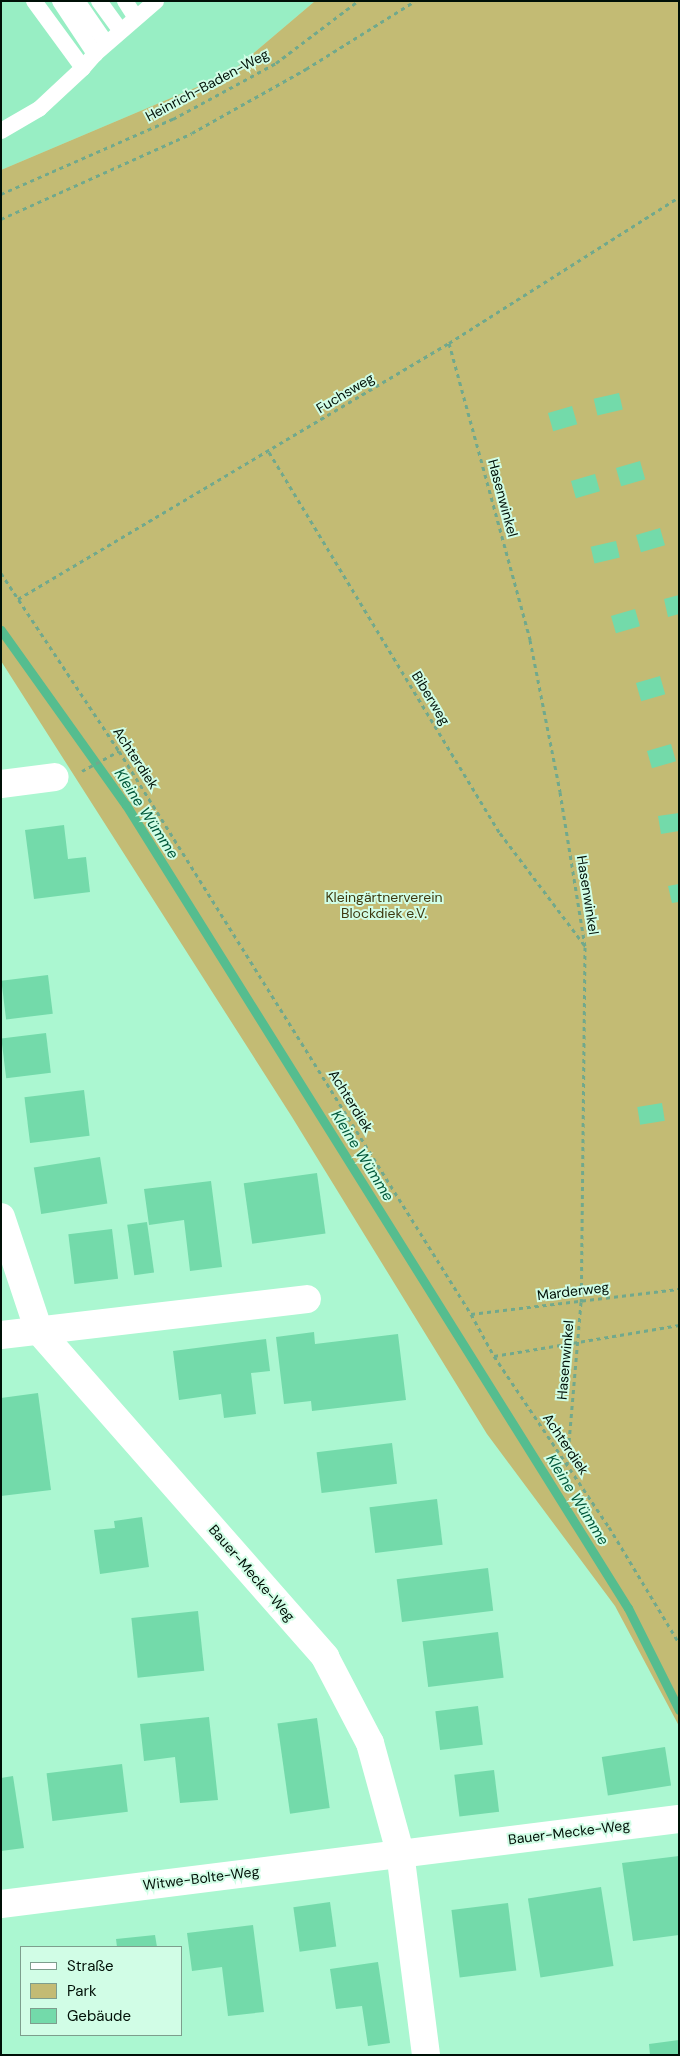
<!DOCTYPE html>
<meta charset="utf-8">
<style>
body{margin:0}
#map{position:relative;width:680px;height:2056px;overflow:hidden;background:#abf7d1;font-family:"DM Sans",sans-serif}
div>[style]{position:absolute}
.built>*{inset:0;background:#98eec4}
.green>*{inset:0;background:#c3bb74}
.stream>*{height:9px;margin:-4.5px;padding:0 4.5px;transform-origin:4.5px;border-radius:4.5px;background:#55bd8f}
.building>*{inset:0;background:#73daaa;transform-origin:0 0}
.path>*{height:3px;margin-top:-1.5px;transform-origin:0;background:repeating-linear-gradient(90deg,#71a98c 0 4px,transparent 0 8px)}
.service>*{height:16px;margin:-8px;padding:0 8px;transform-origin:8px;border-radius:8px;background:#fff}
.minor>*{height:28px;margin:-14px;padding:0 14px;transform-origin:14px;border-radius:14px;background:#fff}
span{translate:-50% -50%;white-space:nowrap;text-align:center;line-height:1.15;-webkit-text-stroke:4px #d1fde6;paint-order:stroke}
.street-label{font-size:14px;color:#001007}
.park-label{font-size:14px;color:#3d380f}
.water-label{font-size:15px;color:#005739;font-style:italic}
.frame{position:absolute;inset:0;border:2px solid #001007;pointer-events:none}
.legend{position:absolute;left:20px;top:1946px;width:162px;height:90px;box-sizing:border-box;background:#d1fde6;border:1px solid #7d9e8d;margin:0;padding:6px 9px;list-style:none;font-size:15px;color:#001007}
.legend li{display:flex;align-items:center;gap:10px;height:25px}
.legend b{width:25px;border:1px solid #7d9e8d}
</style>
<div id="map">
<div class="built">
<i style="clip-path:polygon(1px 1px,315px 1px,230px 73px,1px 170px)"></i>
</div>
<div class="green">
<i style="clip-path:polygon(315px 1px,679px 1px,679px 1726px,615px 1606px,487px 1434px,292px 1117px,1px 661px,1px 170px,230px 73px)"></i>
</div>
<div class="stream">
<i style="left:1px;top:630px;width:215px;rotate:54.5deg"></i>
<i style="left:126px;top:805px;width:947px;rotate:57.99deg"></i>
<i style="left:628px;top:1608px;width:114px;rotate:63.4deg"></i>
</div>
<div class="building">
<i style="left:619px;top:393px;width:17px;height:26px;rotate:77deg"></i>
<i style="left:572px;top:406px;width:19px;height:25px;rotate:74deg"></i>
<i style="left:640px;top:461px;width:19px;height:25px;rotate:74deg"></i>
<i style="left:595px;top:474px;width:18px;height:25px;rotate:74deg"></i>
<i style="left:660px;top:528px;width:18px;height:25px;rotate:74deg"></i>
<i style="left:616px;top:541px;width:17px;height:26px;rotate:77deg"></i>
<i style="clip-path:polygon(679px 595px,679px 614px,668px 617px,664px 599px)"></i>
<i style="left:635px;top:609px;width:18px;height:25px;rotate:74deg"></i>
<i style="left:660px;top:676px;width:19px;height:25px;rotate:74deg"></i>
<i style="left:671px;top:744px;width:18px;height:25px;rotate:74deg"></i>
<i style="clip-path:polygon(679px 813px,679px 831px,661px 834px,658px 816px)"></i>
<i style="clip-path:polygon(64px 825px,68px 859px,86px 857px,90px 892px,34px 899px,25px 830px)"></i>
<i style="clip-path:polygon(679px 884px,679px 902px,672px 903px,668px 886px)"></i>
<i style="left:48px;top:975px;width:39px;height:47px;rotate:83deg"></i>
<i style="left:46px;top:1033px;width:40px;height:45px;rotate:83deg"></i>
<i style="left:84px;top:1090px;width:46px;height:60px;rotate:83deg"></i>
<i style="left:662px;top:1103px;width:18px;height:25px;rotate:81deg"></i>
<i style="left:100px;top:1157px;width:47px;height:67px;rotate:81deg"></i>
<i style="left:317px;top:1173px;width:61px;height:74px;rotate:82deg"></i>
<i style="clip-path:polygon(211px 1181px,222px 1267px,190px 1271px,184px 1220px,149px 1225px,144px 1189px)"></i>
<i style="left:147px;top:1222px;width:51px;height:20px;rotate:82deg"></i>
<i style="left:112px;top:1229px;width:50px;height:44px;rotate:83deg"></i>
<i style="clip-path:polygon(314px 1332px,315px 1344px,398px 1334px,406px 1400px,312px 1411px,311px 1401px,284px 1404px,276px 1337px)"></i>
<i style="clip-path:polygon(266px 1339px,270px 1371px,251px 1373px,256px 1414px,224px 1418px,221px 1394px,179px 1400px,173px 1351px)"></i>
<i style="clip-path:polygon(38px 1393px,51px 1490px,1px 1496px,1px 1398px)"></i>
<i style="left:392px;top:1443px;width:41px;height:76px;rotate:83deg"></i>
<i style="left:437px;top:1499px;width:46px;height:68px;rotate:83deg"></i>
<i style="clip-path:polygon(142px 1517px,149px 1567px,100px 1574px,94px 1530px,115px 1528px,114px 1521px)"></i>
<i style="left:488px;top:1568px;width:43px;height:92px;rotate:83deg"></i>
<i style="left:198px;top:1611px;width:60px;height:67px;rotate:84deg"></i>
<i style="left:498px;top:1632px;width:46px;height:76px;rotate:83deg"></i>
<i style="left:478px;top:1706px;width:39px;height:43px;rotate:83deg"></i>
<i style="clip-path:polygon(209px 1717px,218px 1800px,180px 1803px,175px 1757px,144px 1761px,140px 1724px)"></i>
<i style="left:317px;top:1718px;width:91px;height:40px;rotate:82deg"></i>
<i style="left:665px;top:1747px;width:39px;height:64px;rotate:81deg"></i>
<i style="left:122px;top:1764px;width:48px;height:76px;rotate:83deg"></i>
<i style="left:494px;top:1770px;width:42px;height:40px;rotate:83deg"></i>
<i style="clip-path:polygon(13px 1776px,24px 1848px,1px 1851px,1px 1778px)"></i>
<i style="clip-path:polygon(679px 1856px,679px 1935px,633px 1941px,622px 1863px)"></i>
<i style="left:601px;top:1887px;width:80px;height:74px;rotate:81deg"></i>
<i style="left:330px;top:1902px;width:45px;height:37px;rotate:82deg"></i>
<i style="left:508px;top:1903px;width:68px;height:57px;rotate:83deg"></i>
<i style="clip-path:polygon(253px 1925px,264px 2012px,228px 2016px,222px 1967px,192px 1971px,187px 1933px)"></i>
<i style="clip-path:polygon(155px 1935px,157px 1947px,117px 1947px,116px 1939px)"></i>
<i style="clip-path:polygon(378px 1962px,390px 2043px,368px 2046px,362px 2006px,336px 2009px,330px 1969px)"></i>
<i style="clip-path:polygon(679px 2040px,679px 2055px,650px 2055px,649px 2044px)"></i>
</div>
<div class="path">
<i style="left:1px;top:194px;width:188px;rotate:-23.6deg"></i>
<i style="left:173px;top:119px;width:117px;rotate:-28.5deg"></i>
<i style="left:276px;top:63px;width:103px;rotate:-37.1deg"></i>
<i style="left:1px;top:219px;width:209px;rotate:-24.2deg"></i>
<i style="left:192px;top:133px;width:131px;rotate:-29.3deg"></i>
<i style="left:306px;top:69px;width:128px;rotate:-32deg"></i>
<i style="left:449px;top:343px;width:308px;rotate:74.7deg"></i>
<i style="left:530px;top:640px;width:155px;rotate:78.8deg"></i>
<i style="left:560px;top:792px;width:157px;rotate:80.8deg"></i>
<i style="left:585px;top:947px;width:355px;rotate:90.6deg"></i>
<i style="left:581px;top:1302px;width:163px;rotate:94.9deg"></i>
<i style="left:269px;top:452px;width:446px;rotate:58.8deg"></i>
<i style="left:500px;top:833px;width:141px;rotate:53deg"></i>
<i style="left:1px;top:573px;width:214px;rotate:56.5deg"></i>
<i style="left:119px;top:751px;width:664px;rotate:57.99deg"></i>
<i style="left:471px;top:1314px;width:48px;rotate:61.3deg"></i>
<i style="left:494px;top:1356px;width:206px;rotate:56.1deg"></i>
<i style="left:609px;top:1527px;width:135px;rotate:58.9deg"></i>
<i style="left:18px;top:599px;width:501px;rotate:-30.71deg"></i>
<i style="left:449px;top:343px;width:272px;rotate:-32.4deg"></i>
<i style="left:82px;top:771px;width:42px;rotate:-28.4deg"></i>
<i style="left:471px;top:1314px;width:209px;rotate:-6.9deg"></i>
<i style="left:494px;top:1356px;width:188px;rotate:-9.5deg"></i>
</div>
<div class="service">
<i style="left:60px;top:1px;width:64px;rotate:56.6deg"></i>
<i style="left:95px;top:54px;width:18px;rotate:131deg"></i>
<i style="left:77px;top:1px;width:51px;rotate:55.4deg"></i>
<i style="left:99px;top:1px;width:36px;rotate:54deg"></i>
<i style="left:125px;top:1px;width:20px;rotate:57deg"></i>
<i style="left:95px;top:54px;width:81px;rotate:-41deg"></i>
<i style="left:1px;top:131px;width:44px;rotate:-30.1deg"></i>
<i style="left:39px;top:109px;width:60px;rotate:-43deg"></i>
<i style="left:83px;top:68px;width:83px;rotate:-126.2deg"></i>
</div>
<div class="minor">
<i style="left:1px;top:784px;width:54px;rotate:-7.4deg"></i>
<i style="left:1px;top:1217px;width:120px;rotate:71.6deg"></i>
<i style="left:39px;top:1331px;width:434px;rotate:48.7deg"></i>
<i style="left:325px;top:1657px;width:97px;rotate:62.4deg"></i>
<i style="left:370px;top:1743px;width:113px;rotate:74.6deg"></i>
<i style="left:400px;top:1852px;width:205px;rotate:82.7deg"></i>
<i style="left:1px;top:1335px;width:308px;rotate:-6.7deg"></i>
<i style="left:1px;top:1904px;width:683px;rotate:-7.15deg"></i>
</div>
<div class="street-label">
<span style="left:207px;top:85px;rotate:-28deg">Heinrich-Baden-Weg</span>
<span style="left:345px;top:393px;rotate:-31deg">Fuchsweg</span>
<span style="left:503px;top:498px;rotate:75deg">Hasenwinkel</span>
<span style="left:431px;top:698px;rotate:59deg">Biberweg</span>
<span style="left:136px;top:758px;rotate:57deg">Achterdiek</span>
<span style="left:588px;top:895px;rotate:81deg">Hasenwinkel</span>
<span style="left:351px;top:1101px;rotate:58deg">Achterdiek</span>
<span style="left:573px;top:1291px;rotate:-7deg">Marderweg</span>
<span style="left:565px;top:1360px;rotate:-85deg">Hasenwinkel</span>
<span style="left:566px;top:1444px;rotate:56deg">Achterdiek</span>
<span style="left:252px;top:1573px;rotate:49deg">Bauer-Mecke-Weg</span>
<span style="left:569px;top:1832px;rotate:-7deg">Bauer-Mecke-Weg</span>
<span style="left:201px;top:1878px;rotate:-7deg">Witwe-Bolte-Weg</span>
</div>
<div class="park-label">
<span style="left:384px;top:905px">Kleingärtnerverein<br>Blockdiek e.V.</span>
</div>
<div class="water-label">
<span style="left:146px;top:814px;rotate:57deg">Kleine Wümme</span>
<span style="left:362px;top:1156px;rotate:58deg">Kleine Wümme</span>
<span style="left:577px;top:1500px;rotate:58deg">Kleine Wümme</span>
</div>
<div class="frame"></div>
<ul class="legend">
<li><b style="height:6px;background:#fff"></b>Straße</li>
<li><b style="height:14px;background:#c3bb74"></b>Park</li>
<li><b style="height:14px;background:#73daaa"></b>Gebäude</li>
</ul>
</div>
